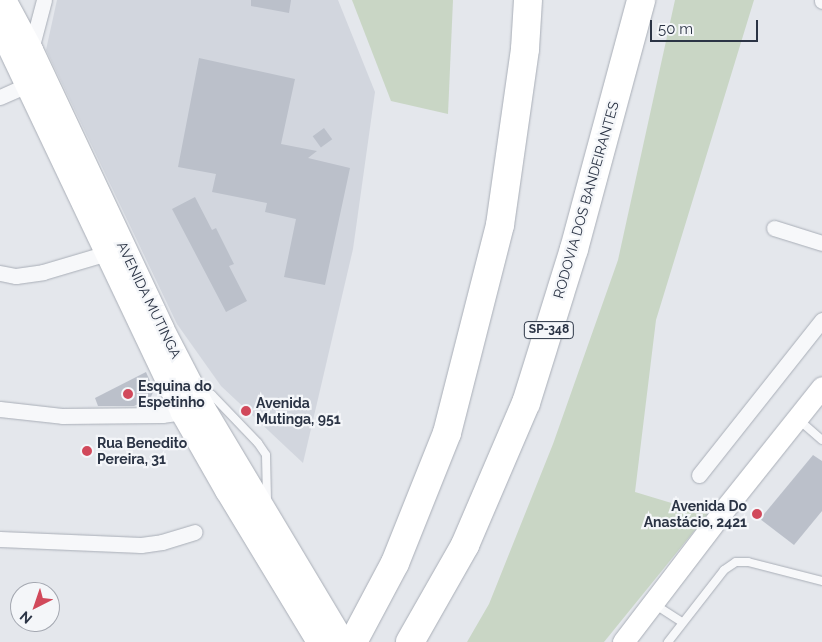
<!DOCTYPE html>
<meta charset="utf-8">
<style>
body{margin:0}
#map{position:relative;width:822px;height:642px;overflow:hidden;background:#e4e7ec;font-family:Raleway,sans-serif}
div>[style]{position:absolute}
.built>*{inset:0;background:#d2d6de}
.green>*{inset:0;background:#c9d6c5}
.building>*{inset:0;background:#bbc0ca;transform-origin:0 0}
.roads{filter:drop-shadow(0 0 1px #a9aeb7) drop-shadow(0 0 1px #a9aeb7)}
.lane>*{height:8px;margin:-4px;padding:0 4px;transform-origin:4px;border-radius:4px;background:#f7f8fa}
.street>*{height:15px;margin:-7.5px;padding:0 7.5px;transform-origin:7.5px;border-radius:7.5px;background:#f7f8fa}
.secondary>*{height:21px;margin:-10.5px;padding:0 10.5px;transform-origin:10.5px;border-radius:10.5px;background:#fff}
.primary>*{height:24px;margin:-12px;padding:0 12px;transform-origin:12px;border-radius:12px;background:#fff}
.highway>*{height:28px;margin:-14px;padding:0 14px;transform-origin:14px;border-radius:14px;background:#fff}
.dots>*{width:14px;height:14px;translate:-50% -50%;box-sizing:border-box;border:2px solid #f4f6f9;border-radius:50%}
span{translate:-50% -50%;white-space:nowrap;text-align:center;line-height:1.15;-webkit-text-stroke:4.5px #f4f6f9;paint-order:stroke}
.shield-label span{padding:1px 4px;background:#f4f6f9;border:1px solid;border-radius:4px;-webkit-text-stroke-width:0}
.shield-label{font-size:12px;color:#2b3445;font-weight:700}
.street-label{font-size:14px;color:#2b3445}
.poi-label{font-size:14px;color:#2b3445;font-weight:700}
.left{translate:0 -50%;text-align:left}
.right{translate:-100% -50%;text-align:right}
.north{position:absolute;left:10px;top:582px;width:50px;height:50px;box-sizing:border-box;background:#f4f6f9;border:1px solid #a4a8b1;border-radius:50%;rotate:221deg;font-size:14px;font-weight:700;line-height:20px;text-align:center;color:#2b3445}
.north::after{content:'';display:block;margin:auto;width:18px;height:22px;background:#d1495b;clip-path:polygon(50% 0,100% 100%,50% 72%,0 100%)}
.scale{position:absolute;left:650px;top:20px;width:108px;height:22px;box-sizing:border-box;border:2px solid #2b3445;border-top:0;padding-left:6px;font-size:15px;line-height:18px;white-space:nowrap;color:#2b3445;-webkit-text-stroke:4px #f4f6f9;paint-order:stroke}
</style>
<div id="map">
<div class="built">
<i style="clip-path:polygon(57px 0,338px 0,375px 92px,353px 249px,303px 463px,221px 386px,177px 324px,46px 50px)"></i>
</div>
<div class="green">
<i style="clip-path:polygon(352px 0,453px 0,448px 114px,391px 101px)"></i>
<i style="clip-path:polygon(675px 0,754px 0,656px 320px,635px 492px,708px 514px,604px 642px,467px 642px,489px 604px,553px 444px,618px 260px)"></i>
</div>
<div class="building">
<i style="clip-path:polygon(251px 0,291px 0,289px 13px,251px 6px)"></i>
<i style="clip-path:polygon(199px 58px,295px 79px,281px 144px,317px 151px,308px 158px,350px 168px,325px 285px,284px 277px,296px 219px,265px 212px,267px 203px,212px 192px,216px 174px,178px 167px)"></i>
<i style="left:324px;top:128px;width:14px;height:14px;rotate:54deg"></i>
<i style="clip-path:polygon(195px 197px,212px 230px,216px 228px,234px 264px,229px 266px,247px 301px,226px 312px,172px 209px)"></i>
<i style="clip-path:polygon(146px 372px,154px 390px,150px 399px,134px 406px,98px 406px,95px 398px)"></i>
<i style="clip-path:polygon(813px 455px,822px 461px,822px 511px,794px 545px,760px 519px)"></i>
</div>
<div class="roads">
<div class="lane">
<i style="left:200px;top:389px;width:13px;rotate:27deg"></i>
<i style="left:212px;top:395px;width:66px;rotate:46.2deg"></i>
<i style="left:258px;top:443px;width:14px;rotate:56deg"></i>
<i style="left:266px;top:455px;width:45px;rotate:88.7deg"></i>
<i style="left:799px;top:420px;width:30px;rotate:41deg"></i>
<i style="left:654px;top:604px;width:33px;rotate:33deg"></i>
<i style="left:668px;top:642px;width:91px;rotate:-52.1deg"></i>
<i style="left:724px;top:570px;width:14px;rotate:-34deg"></i>
<i style="left:736px;top:562px;width:12px"></i>
<i style="left:748px;top:562px;width:76px;rotate:14.4deg"></i>
</div>
<div class="street">
<i style="left:822px;top:0;width:1px;rotate:90deg"></i>
<i style="left:30px;top:53px;width:55px;rotate:-75.2deg"></i>
<i style="left:0;top:97px;width:30px;rotate:-24deg"></i>
<i style="left:27px;top:85px;width:9px;rotate:-84deg"></i>
<i style="left:774px;top:228px;width:50px;rotate:17.4deg"></i>
<i style="left:0;top:273px;width:16px;rotate:11deg"></i>
<i style="left:16px;top:276px;width:27px;rotate:-8deg"></i>
<i style="left:43px;top:272px;width:67px;rotate:-16.5deg"></i>
<i style="left:107px;top:253px;width:8px;rotate:30deg"></i>
<i style="left:0;top:409px;width:62px;rotate:6.4deg"></i>
<i style="left:62px;top:416px;width:100px;rotate:-0.6deg"></i>
<i style="left:162px;top:415px;width:28px;rotate:-8deg"></i>
<i style="left:699px;top:475px;width:198px;rotate:-51.6deg"></i>
<i style="left:0;top:539px;width:141px;rotate:2.4deg"></i>
<i style="left:141px;top:545px;width:21px;rotate:-8deg"></i>
<i style="left:162px;top:542px;width:34px;rotate:-17deg"></i>
</div>
<div class="secondary">
<i style="left:623px;top:642px;width:171px;rotate:-52.6deg"></i>
<i style="left:727px;top:506px;width:152px;rotate:-51.4deg"></i>
</div>
<div class="primary">
<i style="left:4px;top:0;width:57px;rotate:61.6deg"></i>
<i style="left:31px;top:50px;width:308px;rotate:64.8deg"></i>
<i style="left:162px;top:329px;width:89px;rotate:62.6deg"></i>
<i style="left:203px;top:408px;width:273px;rotate:59.1deg"></i>
<i style="left:0;top:27px;width:427px;rotate:64.6deg"></i>
<i style="left:183px;top:413px;width:89px;rotate:60.3deg"></i>
<i style="left:227px;top:490px;width:178px;rotate:58.8deg"></i>
</div>
<div class="highway">
<i style="left:353px;top:642px;width:89px;rotate:-62deg"></i>
<i style="left:395px;top:563px;width:140px;rotate:-68.2deg"></i>
<i style="left:447px;top:433px;width:215px;rotate:-75.7deg"></i>
<i style="left:500px;top:225px;width:178px;rotate:-81.9deg"></i>
<i style="left:525px;top:49px;width:49px;rotate:-86.5deg"></i>
<i style="left:410px;top:642px;width:112px;rotate:-60.4deg"></i>
<i style="left:465px;top:545px;width:155px;rotate:-66.8deg"></i>
<i style="left:526px;top:403px;width:161px;rotate:-72.7deg"></i>
<i style="left:574px;top:249px;width:258px;rotate:-74.9deg"></i>
</div>
</div>
<div class="dots">
<i style="left:128px;top:394px;background:#d1495b"></i>
<i style="left:246px;top:411px;background:#d1495b"></i>
<i style="left:87px;top:451px;background:#d1495b"></i>
<i style="left:757px;top:514px;background:#d1495b"></i>
</div>
<div class="shield-label">
<span style="left:549px;top:330px">SP-348</span>
</div>
<div class="street-label">
<span style="left:586px;top:200px;rotate:-74deg">RODOVIA DOS BANDEIRANTES</span>
<span style="left:149px;top:300px;rotate:64deg">AVENIDA MUTINGA</span>
</div>
<div class="poi-label">
<span class="left" style="left:138px;top:394px">Esquina do<br>Espetinho</span>
<span class="left" style="left:256px;top:411px">Avenida<br>Mutinga, 951</span>
<span class="left" style="left:97px;top:451px">Rua Benedito<br>Pereira, 31</span>
<span class="right" style="left:747px;top:514px">Avenida Do<br>Anastácio, 2421</span>
</div>
<div class="north">N</div>
<div class="scale">50 m</div>
</div>
